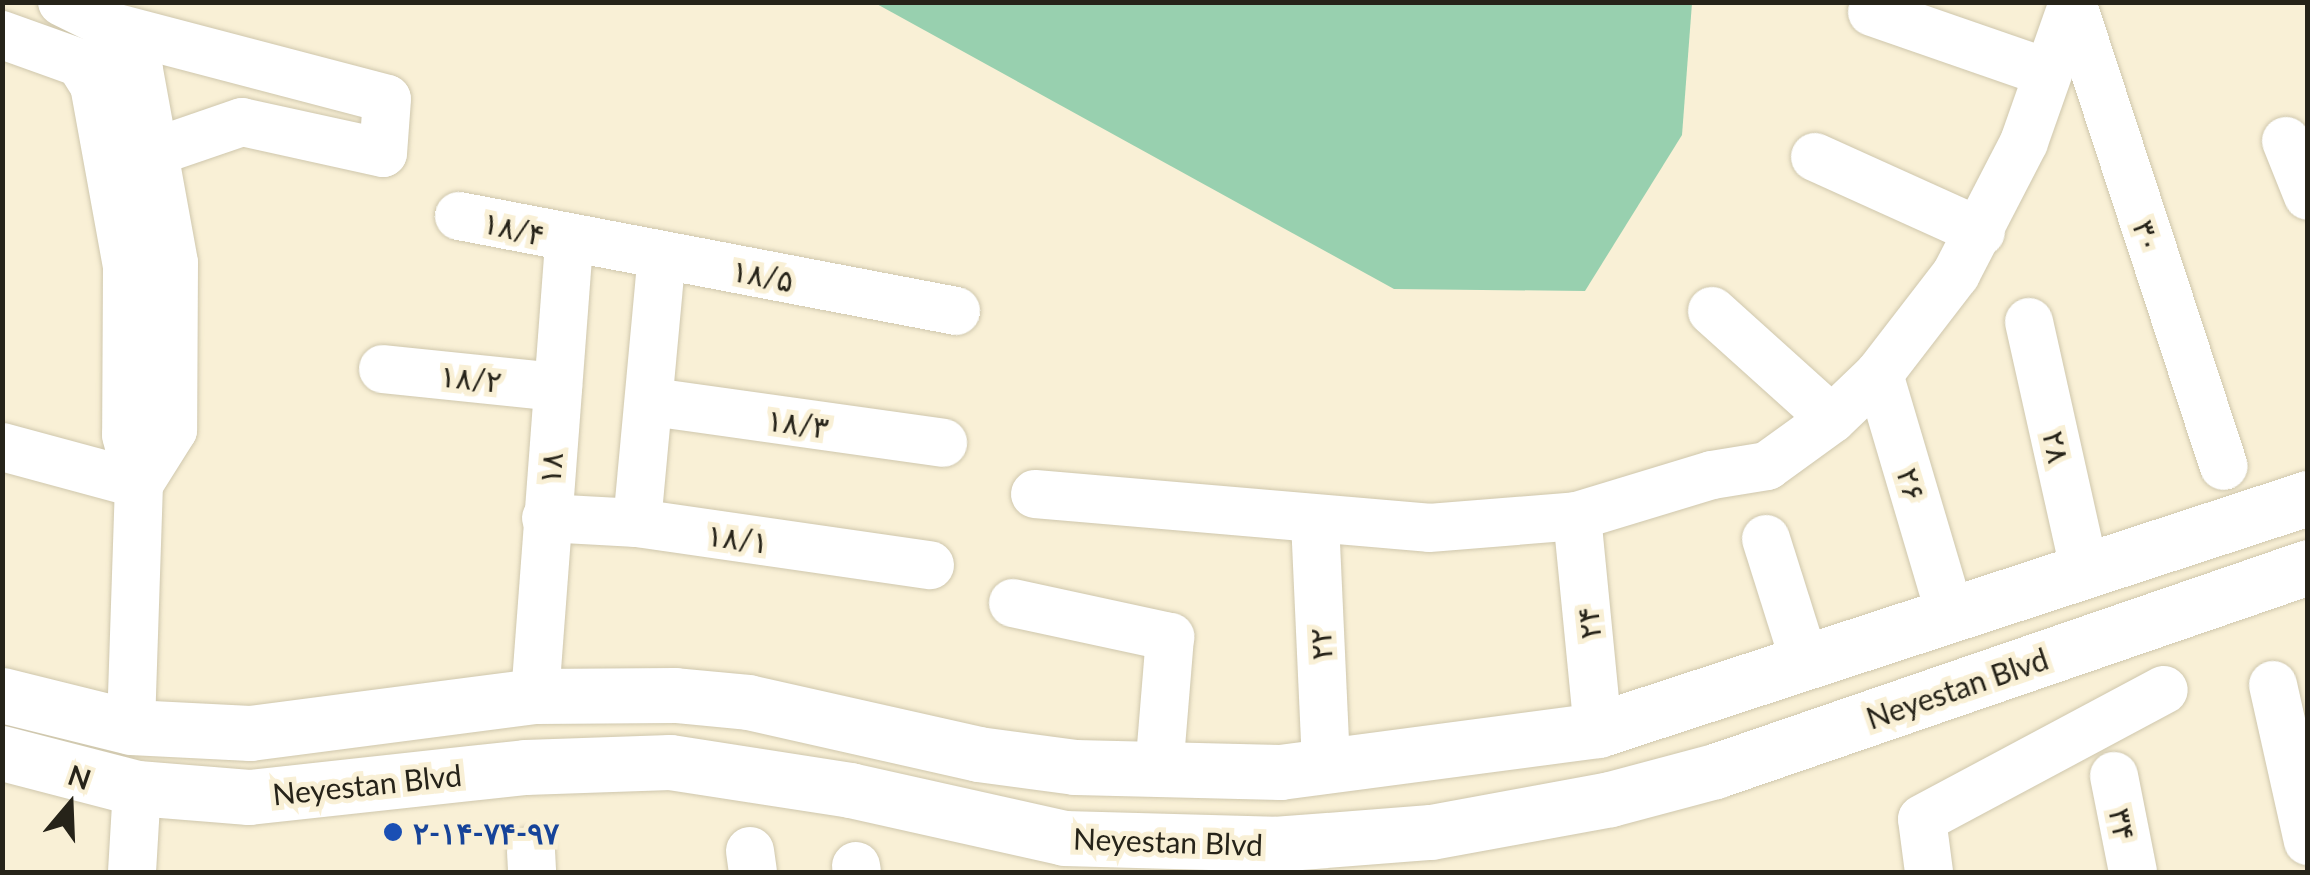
<!DOCTYPE html>
<meta charset="utf-8">
<style>
body{margin:0}
#map{position:relative;width:2310px;height:875px;overflow:hidden;background:#f9f0d6;font-family:Lato,sans-serif}
div>[style]{position:absolute}
.green>*{inset:0;background:#98d0af}
.roads{filter:drop-shadow(0 0 2px #cfc7ad) drop-shadow(0 0 2px #cfc7ad)}
.minor>*{height:48px;margin:-24px;padding:0 24px;transform-origin:24px;border-radius:24px;background:#fff}
.major>*{height:55px;margin:-27.5px;padding:0 27.5px;transform-origin:27.5px;border-radius:27.5px;background:#fff}
.dots>*{width:28px;height:28px;translate:-50% -50%;box-sizing:border-box;border:5px solid #f9f0d6;border-radius:50%}
span{translate:-50% -50%;white-space:nowrap;text-align:center;line-height:1.15;-webkit-text-stroke:10px #f9f0d6;paint-order:stroke}
.street-label{font-size:30px;color:#262319}
.transit-label{font-size:30px;color:#164399;font-weight:700}
.left{translate:0 -50%;text-align:left}
.frame{position:absolute;inset:0;border:5px solid #262319;pointer-events:none}
.north{position:absolute;left:20px;top:755px;width:100px;height:100px;-webkit-text-stroke:8px #f9f0d6;paint-order:stroke;rotate:19deg;font-size:28px;font-weight:700;line-height:40px;text-align:center;color:#262319}
.north::after{content:'';display:block;margin:auto;width:35px;height:45px;background:#262319;clip-path:polygon(50% 0,100% 100%,50% 72%,0 100%)}
</style>
<div id="map">
<div class="green">
<i style="clip-path:polygon(875px 3px,1692px 3px,1682px 135px,1585px 291px,1394px 289px)"></i>
</div>
<div class="roads">
<div class="minor">
<i style="left:62px;top:2px;width:57px;rotate:26.1deg"></i>
<i style="left:113px;top:27px;width:50px;rotate:58.8deg"></i>
<i style="left:139px;top:70px;width:196px;rotate:79.7deg"></i>
<i style="left:174px;top:263px;width:167px;rotate:90.3deg"></i>
<i style="left:173px;top:430px;width:64px;rotate:122.2deg"></i>
<i style="left:2072px;top:2px;width:488px;rotate:71.9deg"></i>
<i style="left:1872px;top:12px;width:186px;rotate:19.1deg"></i>
<i style="left:113px;top:27px;width:283px;rotate:14.7deg"></i>
<i style="left:387px;top:99px;width:54px;rotate:94.2deg"></i>
<i style="left:383px;top:153px;width:144px;rotate:-167.6deg"></i>
<i style="left:242px;top:122px;width:95px;rotate:161deg"></i>
<i style="left:2px;top:35px;width:83px;rotate:19.7deg"></i>
<i style="left:80px;top:63px;width:26px;rotate:58deg"></i>
<i style="left:94px;top:85px;width:185px;rotate:79.7deg"></i>
<i style="left:127px;top:267px;width:168px;rotate:90.3deg"></i>
<i style="left:126px;top:435px;width:51px;rotate:75.1deg"></i>
<i style="left:139px;top:484px;width:243px;rotate:91.9deg"></i>
<i style="left:2286px;top:141px;width:59px;rotate:68.2deg"></i>
<i style="left:1815px;top:157px;width:182px;rotate:24.3deg"></i>
<i style="left:459px;top:216px;width:506px;rotate:10.82deg"></i>
<i style="left:1712px;top:311px;width:161px;rotate:42deg"></i>
<i style="left:2029px;top:322px;width:256px;rotate:77.4deg"></i>
<i style="left:383px;top:369px;width:176px;rotate:5.9deg"></i>
<i style="left:1879px;top:374px;width:229px;rotate:73.5deg"></i>
<i style="left:653px;top:402px;width:293px;rotate:8deg"></i>
<i style="left:2px;top:447px;width:142px;rotate:15.1deg"></i>
<i style="left:1035px;top:494px;width:395px;rotate:4.9deg"></i>
<i style="left:1429px;top:528px;width:148px;rotate:-4.6deg"></i>
<i style="left:1577px;top:516px;width:141px;rotate:-16.9deg"></i>
<i style="left:1712px;top:475px;width:56px;rotate:-9.3deg"></i>
<i style="left:1767px;top:466px;width:80px;rotate:-35.9deg"></i>
<i style="left:1832px;top:419px;width:65px;rotate:-43.8deg"></i>
<i style="left:1879px;top:374px;width:126px;rotate:-52.4deg"></i>
<i style="left:1956px;top:274px;width:148px;rotate:-62.7deg"></i>
<i style="left:2024px;top:142px;width:144px;rotate:-70.6deg"></i>
<i style="left:1577px;top:516px;width:215px;rotate:84.4deg"></i>
<i style="left:546px;top:518px;width:91px;rotate:3.1deg"></i>
<i style="left:637px;top:523px;width:296px;rotate:8.2deg"></i>
<i style="left:1315px;top:521px;width:246px;rotate:87.4deg"></i>
<i style="left:637px;top:523px;width:268px;rotate:-84.7deg"></i>
<i style="left:1766px;top:539px;width:130px;rotate:72.5deg"></i>
<i style="left:1013px;top:603px;width:161px;rotate:12.2deg"></i>
<i style="left:1170px;top:637px;width:135px;rotate:94.7deg"></i>
<i style="left:2273px;top:685px;width:160px;rotate:77.4deg"></i>
<i style="left:535px;top:696px;width:457px;rotate:-85.7deg"></i>
<i style="left:2114px;top:776px;width:98px;rotate:78.8deg"></i>
<i style="left:531px;top:851px;width:21px;rotate:87deg"></i>
<i style="left:750px;top:851px;width:21px;rotate:82deg"></i>
<i style="left:856px;top:866px;width:6px;rotate:81deg"></i>
<i style="left:132px;top:872px;width:84px;rotate:-86.6deg"></i>
<i style="left:1929px;top:872px;width:53px;rotate:-97.5deg"></i>
<i style="left:1922px;top:819px;width:274px;rotate:-28.1deg"></i>
</div>
<div class="major">
<i style="left:2px;top:695px;width:133px;rotate:13.9deg"></i>
<i style="left:131px;top:727px;width:119px;rotate:2.9deg"></i>
<i style="left:250px;top:733px;width:287px;rotate:-7.4deg"></i>
<i style="left:535px;top:696px;width:140px;rotate:-0.4deg"></i>
<i style="left:675px;top:695px;width:73px;rotate:5.5deg"></i>
<i style="left:748px;top:702px;width:236px;rotate:12.7deg"></i>
<i style="left:978px;top:754px;width:98px;rotate:7.6deg"></i>
<i style="left:1075px;top:767px;width:205px;rotate:1.4deg"></i>
<i style="left:1280px;top:772px;width:321px;rotate:-7.5deg"></i>
<i style="left:1598px;top:730px;width:747px;rotate:-18.1deg"></i>
<i style="left:2px;top:753px;width:139px;rotate:14.5deg"></i>
<i style="left:137px;top:788px;width:112px;rotate:4.6deg"></i>
<i style="left:249px;top:797px;width:278px;rotate:-6.2deg"></i>
<i style="left:525px;top:767px;width:145px;rotate:-2deg"></i>
<i style="left:670px;top:762px;width:182px;rotate:8.8deg"></i>
<i style="left:850px;top:790px;width:219px;rotate:12.6deg"></i>
<i style="left:1064px;top:838px;width:210px;rotate:1.6deg"></i>
<i style="left:1274px;top:844px;width:157px;rotate:-4.4deg"></i>
<i style="left:1431px;top:832px;width:182px;rotate:-10.4deg"></i>
<i style="left:1610px;top:799px;width:109px;rotate:-14.9deg"></i>
<i style="left:1715px;top:771px;width:627px;rotate:-18.98deg"></i>
</div>
</div>
<div class="dots">
<i style="left:393px;top:832px;background:#1a4fb4"></i>
</div>
<div class="street-label">
<span style="left:514px;top:228px;rotate:13deg">۱۸/۴</span>
<span style="left:2148px;top:236px;rotate:72deg">۳۰</span>
<span style="left:763px;top:275px;rotate:11deg">۱۸/۵</span>
<span style="left:471px;top:378px;rotate:6deg">۱۸/۲</span>
<span style="left:798px;top:423px;rotate:8deg">۱۸/۳</span>
<span style="left:2057px;top:447px;rotate:78deg">۲۸</span>
<span style="left:550px;top:468px;rotate:-85deg">۱۸</span>
<span style="left:1912px;top:484px;rotate:73deg">۲۶</span>
<span style="left:738px;top:538px;rotate:8deg">۱۸/۱</span>
<span style="left:1588px;top:623px;rotate:-96deg">۲۴</span>
<span style="left:1320px;top:644px;rotate:-93deg">۲۲</span>
<span style="left:1957px;top:688px;rotate:-19deg">Neyestan Blvd</span>
<span style="left:367px;top:784px;rotate:-6deg">Neyestan Blvd</span>
<span style="left:2123px;top:824px;rotate:79deg">۳۴</span>
<span style="left:1168px;top:841px;rotate:2deg">Neyestan Blvd</span>
</div>
<div class="transit-label">
<span class="left" style="left:413px;top:832px">۲-۱۴-۷۴-۹۷</span>
</div>
<div class="frame"></div>
<div class="north">N</div>
</div>
